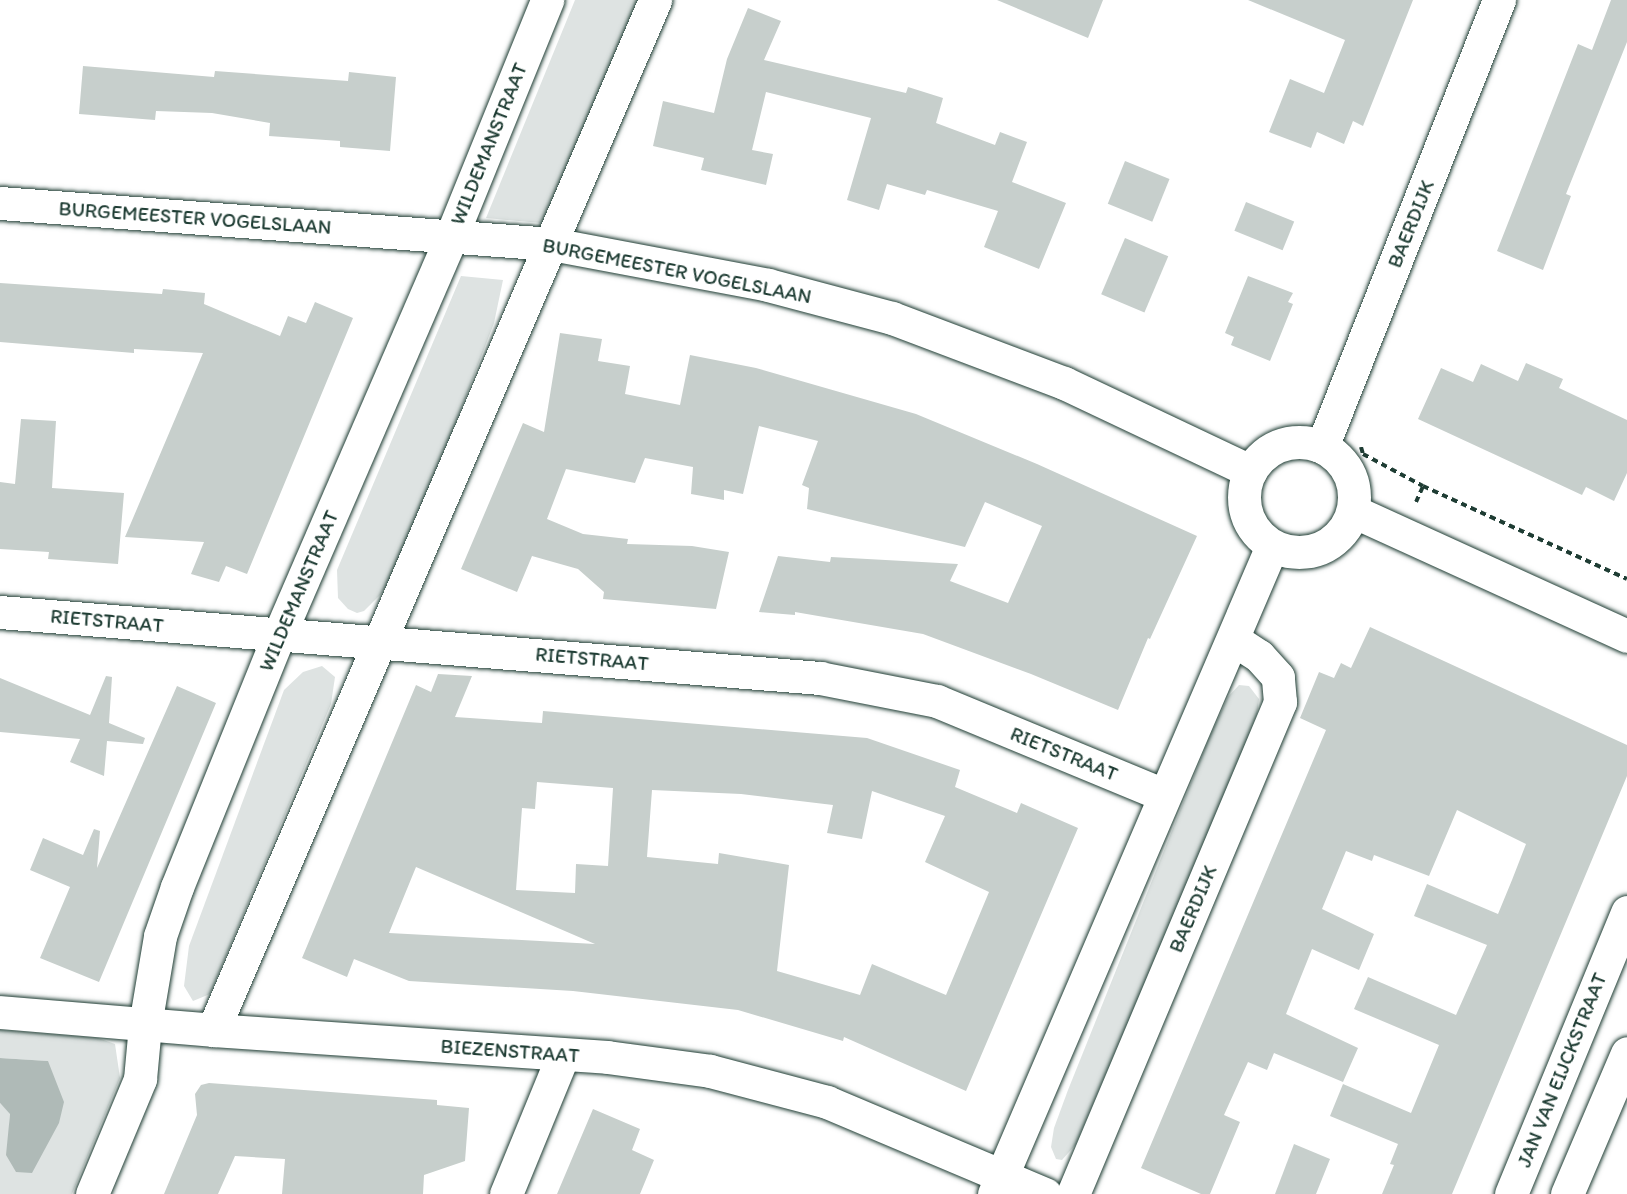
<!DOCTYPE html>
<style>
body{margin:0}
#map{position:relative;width:1627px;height:1194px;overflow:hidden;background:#fff;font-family:Itim,sans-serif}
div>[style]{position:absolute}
.green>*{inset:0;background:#dee3e2}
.water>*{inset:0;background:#afbab7}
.building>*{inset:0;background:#c7cfcc;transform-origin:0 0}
.path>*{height:4px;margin-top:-2px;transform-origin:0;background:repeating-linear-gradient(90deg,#1f3d34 0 6px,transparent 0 10.5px)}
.roads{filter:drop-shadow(0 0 2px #1f3d34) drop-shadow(0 0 2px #1f3d34)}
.minor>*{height:33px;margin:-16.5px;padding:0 16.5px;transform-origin:16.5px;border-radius:16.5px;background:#fff}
.minor>.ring{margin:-16.5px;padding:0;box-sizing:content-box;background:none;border:33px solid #fff;border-radius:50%}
span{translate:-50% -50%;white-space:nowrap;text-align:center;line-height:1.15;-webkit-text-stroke:4.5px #fff;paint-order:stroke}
.street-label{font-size:20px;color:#1f3d34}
</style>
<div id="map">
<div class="green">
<i style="clip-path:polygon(575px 0,645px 0,553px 224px,486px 218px)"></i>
<i style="clip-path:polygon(461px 276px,503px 280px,494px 323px,455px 425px,389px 582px,381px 594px,364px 611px,357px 613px,348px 609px,338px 598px,337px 570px)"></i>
<i style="clip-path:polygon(322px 666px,335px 677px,331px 704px,210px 994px,193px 1001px,184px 986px,189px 946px,284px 690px,303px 672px)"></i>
<i style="clip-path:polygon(1239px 685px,1249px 686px,1259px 699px,1257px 714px,1237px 766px,1076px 1144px,1062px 1160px,1056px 1159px,1051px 1147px,1054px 1128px,1068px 1090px,1210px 736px,1228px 697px)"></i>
<i style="clip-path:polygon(0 1030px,98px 1038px,115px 1044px,120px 1078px,72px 1194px,0 1194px,0 1103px,10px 1113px,9px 1133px,48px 1061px,0 1058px)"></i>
</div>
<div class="water">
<i style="clip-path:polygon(0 1058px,48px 1061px,64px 1102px,59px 1123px,32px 1173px,16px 1172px,6px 1155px,10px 1114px,0 1103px)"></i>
</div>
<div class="building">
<i style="clip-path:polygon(997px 0,1103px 0,1088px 38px)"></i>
<i style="clip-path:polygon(1248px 0,1413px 0,1363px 126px,1353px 121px,1344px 144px,1317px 132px,1311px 148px,1269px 132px,1290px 79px,1324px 93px,1345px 40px)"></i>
<i style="clip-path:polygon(1611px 0,1627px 0,1627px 42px,1566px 194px,1571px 196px,1543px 270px,1497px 251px,1578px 44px,1592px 50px)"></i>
<i style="clip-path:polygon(748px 8px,781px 21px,764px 60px,906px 93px,908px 87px,943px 98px,936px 123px,995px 145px,1000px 132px,1027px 142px,1012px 182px,1066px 203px,1039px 269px,984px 247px,998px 211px,927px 190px,925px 195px,887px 184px,879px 210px,847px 200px,871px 118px,766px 92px,752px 150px,773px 154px,766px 185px,701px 170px,704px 158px,653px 146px,663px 101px,714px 113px,727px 59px)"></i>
<i style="clip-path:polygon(83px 66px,214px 77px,215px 71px,348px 81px,349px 72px,396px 77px,390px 151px,340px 147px,340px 141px,269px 136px,270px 123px,212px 113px,156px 111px,155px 120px,79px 114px)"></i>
<i style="left:1125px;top:161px;width:48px;height:46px;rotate:22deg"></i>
<i style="left:1246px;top:202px;width:52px;height:31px;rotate:22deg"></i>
<i style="left:1125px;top:238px;width:47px;height:61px;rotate:23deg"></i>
<i style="clip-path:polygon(1248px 276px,1293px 293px,1288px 302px,1293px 304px,1270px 361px,1231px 345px,1234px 337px,1225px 333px)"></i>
<i style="clip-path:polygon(0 283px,162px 294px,163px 289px,205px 293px,204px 304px,280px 336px,288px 316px,306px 323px,315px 302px,353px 318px,247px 574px,226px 566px,219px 582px,191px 574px,204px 542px,125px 537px,203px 353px,134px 349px,134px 353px,0 342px)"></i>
<i style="clip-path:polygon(560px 333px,602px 339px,598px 361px,630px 366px,625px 394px,680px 405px,690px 355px,756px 368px,916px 414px,1037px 464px,1197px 536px,1150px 639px,1148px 638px,1118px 710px,1031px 674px,923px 634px,795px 612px,795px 615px,759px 612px,778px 556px,830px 562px,831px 557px,958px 564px,950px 581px,1008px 603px,1042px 526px,985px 502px,965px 547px,807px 509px,809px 488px,802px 485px,818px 441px,759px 426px,743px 494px,724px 490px,724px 500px,691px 494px,693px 467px,645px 458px,635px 483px,566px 469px,547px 519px,583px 534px,628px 539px,627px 544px,692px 546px,729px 552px,716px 609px,603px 599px,604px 592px,578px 569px,532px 556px,517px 592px,461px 569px,523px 423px,544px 432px)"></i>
<i style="clip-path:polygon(1526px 363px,1563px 379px,1559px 388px,1627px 420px,1627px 473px,1614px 501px,1586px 487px,1582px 495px,1418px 419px,1441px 368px,1473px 382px,1481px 364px,1518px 381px)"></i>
<i style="clip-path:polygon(21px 419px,56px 421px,52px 488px,124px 493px,118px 564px,48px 559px,49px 552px,0 549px,0 482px,15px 484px)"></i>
<i style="clip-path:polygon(1370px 627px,1627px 745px,1627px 776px,1452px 1194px,1382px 1194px,1394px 1165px,1390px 1164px,1398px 1144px,1330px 1116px,1343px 1084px,1411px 1113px,1439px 1045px,1354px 1009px,1368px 977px,1456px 1015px,1487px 945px,1414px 916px,1427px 884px,1498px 914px,1512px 880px,1526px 844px,1457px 810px,1429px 876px,1374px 855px,1372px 861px,1346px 851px,1322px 909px,1374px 934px,1359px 970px,1312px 949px,1286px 1014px,1358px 1048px,1343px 1082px,1274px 1053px,1267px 1070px,1248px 1062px,1224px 1115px,1240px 1122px,1210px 1194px,1201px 1194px,1141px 1168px,1326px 730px,1300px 718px,1319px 672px,1334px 678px,1341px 663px,1351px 668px)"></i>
<i style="clip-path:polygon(evenodd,438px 674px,472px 676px,455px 717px,542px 723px,543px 711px,867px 738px,960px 770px,955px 787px,1017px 813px,1021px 803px,1078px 828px,966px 1091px,844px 1037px,843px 1041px,738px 1010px,573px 991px,409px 981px,354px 959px,347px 977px,302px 958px,416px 685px,431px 692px,438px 674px,537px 782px,613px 788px,608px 866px,576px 864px,575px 893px,516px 890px,522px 808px,535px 809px,537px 782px,438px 674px,652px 790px,741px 794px,833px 805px,827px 833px,862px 839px,872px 791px,945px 816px,925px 862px,989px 892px,946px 995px,872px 964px,860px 995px,777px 971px,789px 865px,719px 853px,718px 864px,647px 857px,652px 790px,438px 674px,416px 867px,472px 891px,595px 944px,389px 933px,416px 867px)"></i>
<i style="clip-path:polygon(106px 676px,112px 677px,109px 723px,145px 738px,143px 744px,107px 741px,104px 776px,70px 762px,80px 739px,0 732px,0 678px,90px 715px)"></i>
<i style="clip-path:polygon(177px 686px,216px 703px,99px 982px,40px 958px,70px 887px,30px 870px,43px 838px,83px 855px,94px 829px,100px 831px,97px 868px)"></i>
<i style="clip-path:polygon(209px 1083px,437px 1100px,437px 1105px,469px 1108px,465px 1161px,424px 1175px,423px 1194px,282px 1194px,285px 1159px,235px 1156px,218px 1194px,164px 1194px,197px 1115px,195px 1094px,201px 1085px)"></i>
<i style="clip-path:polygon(593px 1109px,640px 1129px,632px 1150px,654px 1160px,640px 1194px,557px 1194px)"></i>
<i style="clip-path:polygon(1294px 1144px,1330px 1159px,1316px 1194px,1275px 1194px)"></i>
</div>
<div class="path">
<i style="left:1361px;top:447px;width:7px;rotate:74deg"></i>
<i style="left:1363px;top:454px;width:68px;rotate:28.1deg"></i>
<i style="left:1423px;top:486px;width:224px;rotate:24.5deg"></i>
<i style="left:1416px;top:502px;width:17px;rotate:-66deg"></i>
</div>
<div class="roads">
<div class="minor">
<i style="left:0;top:203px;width:554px;rotate:4.25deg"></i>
<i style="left:552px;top:244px;width:220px;rotate:10.7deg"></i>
<i style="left:768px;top:285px;width:128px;rotate:14.9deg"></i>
<i style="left:892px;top:318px;width:184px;rotate:20.7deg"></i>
<i style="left:1064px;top:383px;width:206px;rotate:25.3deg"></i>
<i class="ring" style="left:1244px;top:442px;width:77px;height:77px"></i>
<i style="left:1322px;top:447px;width:481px;rotate:-68.4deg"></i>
<i style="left:1353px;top:511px;width:301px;rotate:24.5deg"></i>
<i style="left:0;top:612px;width:823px;rotate:4.6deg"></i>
<i style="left:820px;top:678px;width:119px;rotate:11.1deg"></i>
<i style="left:937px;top:701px;width:246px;rotate:22.5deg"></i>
<i style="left:0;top:1012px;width:214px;rotate:4.8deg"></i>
<i style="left:213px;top:1030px;width:395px;rotate:3.9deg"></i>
<i style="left:607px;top:1057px;width:104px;rotate:7.7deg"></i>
<i style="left:710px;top:1071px;width:121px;rotate:14.8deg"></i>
<i style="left:827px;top:1102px;width:237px;rotate:22.9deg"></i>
<i style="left:213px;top:1030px;width:1121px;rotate:-66.77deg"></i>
<i style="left:92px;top:1194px;width:125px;rotate:-67.3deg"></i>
<i style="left:140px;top:1079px;width:54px;rotate:-84.7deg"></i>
<i style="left:145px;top:1025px;width:90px;rotate:-80.4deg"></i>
<i style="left:160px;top:936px;width:52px;rotate:-70.9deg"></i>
<i style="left:177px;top:887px;width:272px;rotate:-68deg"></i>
<i style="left:279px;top:635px;width:434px;rotate:-66.6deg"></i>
<i style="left:451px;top:237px;width:256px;rotate:-67.9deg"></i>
<i style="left:506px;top:1194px;width:150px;rotate:-67.7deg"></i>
<i style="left:994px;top:1194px;width:705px;rotate:-66.78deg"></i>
<i style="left:1073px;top:1194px;width:534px;rotate:-67.18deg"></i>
<i style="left:1280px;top:702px;width:25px;rotate:-95deg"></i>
<i style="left:1278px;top:677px;width:28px;rotate:-132deg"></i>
<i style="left:1259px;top:656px;width:31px;rotate:-147deg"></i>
<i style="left:1511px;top:1194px;width:305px;rotate:-67.6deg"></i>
<i style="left:1567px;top:1194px;width:153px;rotate:-66.9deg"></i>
</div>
</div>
<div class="street-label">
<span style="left:489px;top:144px;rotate:-68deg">WILDEMANSTRAAT</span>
<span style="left:195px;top:218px;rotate:4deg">BURGEMEESTER VOGELSLAAN</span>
<span style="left:1411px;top:224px;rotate:-68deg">BAERDIJK</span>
<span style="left:677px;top:271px;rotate:11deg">BURGEMEESTER VOGELSLAAN</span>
<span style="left:299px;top:591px;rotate:-67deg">WILDEMANSTRAAT</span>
<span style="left:107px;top:621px;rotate:5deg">RIETSTRAAT</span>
<span style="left:592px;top:659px;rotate:5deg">RIETSTRAAT</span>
<span style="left:1064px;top:754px;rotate:22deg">RIETSTRAAT</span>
<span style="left:1193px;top:909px;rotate:-67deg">BAERDIJK</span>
<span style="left:510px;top:1051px;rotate:4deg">BIEZENSTRAAT</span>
<span style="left:1562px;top:1070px;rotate:-68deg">JAN VAN EIJCKSTRAAT</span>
</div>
</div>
